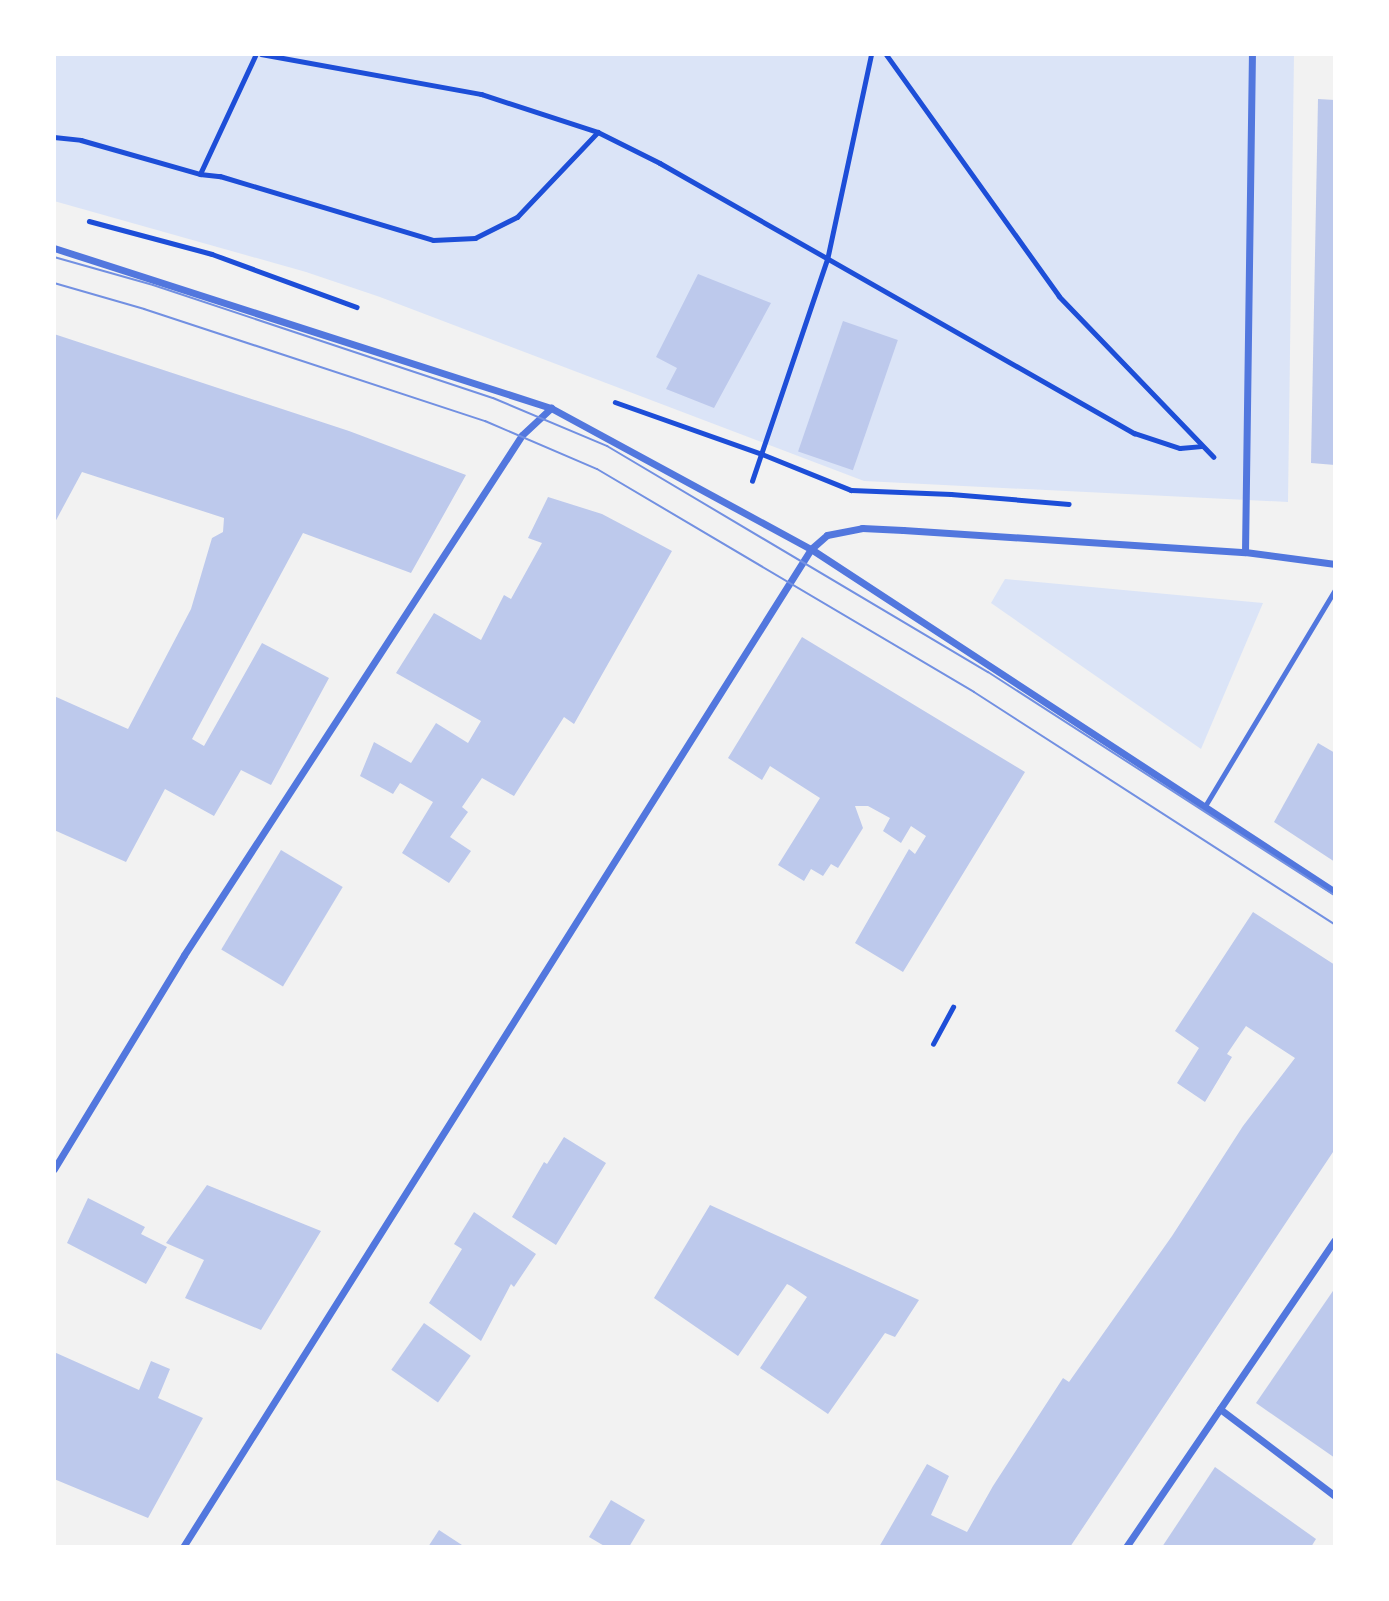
<!DOCTYPE html>
<style>
body{margin:0}
#map{position:relative;width:1389px;height:1601px;overflow:hidden;background:#f2f2f2;font-family:Mulish,sans-serif}
div>[style]{position:absolute}
.green>*{inset:0;background:#dbe4f7}
.building>*{inset:0;background:#bdc9ec;transform-origin:0 0}
.path>*{height:4.5px;margin:-2.25px;padding:0 2.25px;transform-origin:2.25px;border-radius:2.25px;background:#1d4ed8}
.service>*{height:5px;margin:-2.5px;padding:0 2.5px;transform-origin:2.5px;border-radius:2.5px;background:#5277de}
.minor>*{height:7px;margin:-3.5px;padding:0 3.5px;transform-origin:3.5px;border-radius:3.5px;background:#5277de}
.tram>*{height:2px;margin:-1px;padding:0 1px;transform-origin:1px;border-radius:1px;background:#7290e2}
span{translate:-50% -50%;white-space:nowrap;text-align:center;line-height:1.15;-webkit-text-stroke:7px #fff;paint-order:stroke}
.frame{position:absolute;inset:0;border:56px solid #fff;pointer-events:none}
</style>
<div id="map">
<div class="green">
<i style="clip-path:polygon(54px 54px,1294px 54px,1288px 502px,864px 481px,380px 297px,306px 272px,54px 201px)"></i>
<i style="clip-path:polygon(1005px 579px,1263px 603px,1201px 749px,991px 603px)"></i>
</div>
<div class="building">
<i style="clip-path:polygon(1318px 99px,1335px 100px,1335px 465px,1311px 463px)"></i>
<i style="clip-path:polygon(698px 274px,771px 303px,714px 408px,666px 389px,677px 368px,656px 357px)"></i>
<i style="left:843px;top:321px;width:58px;height:138px;rotate:19deg"></i>
<i style="clip-path:polygon(54px 334px,349px 431px,466px 475px,411px 573px,303px 533px,192px 739px,204px 746px,262px 643px,329px 678px,271px 785px,241px 770px,214px 816px,165px 789px,126px 862px,54px 830px,54px 696px,128px 729px,191px 609px,212px 538px,223px 532px,224px 518px,82px 472px,54px 524px)"></i>
<i style="clip-path:polygon(548px 497px,602px 514px,672px 551px,574px 724px,564px 717px,514px 796px,482px 778px,462px 807px,468px 812px,450px 837px,471px 851px,449px 883px,402px 853px,433px 802px,400px 783px,393px 794px,360px 776px,374px 742px,411px 763px,436px 723px,468px 743px,481px 721px,396px 673px,434px 613px,481px 640px,504px 595px,511px 599px,542px 543px,528px 538px)"></i>
<i style="clip-path:polygon(802px 637px,1025px 772px,903px 972px,855px 943px,909px 849px,915px 854px,926px 836px,911px 826px,901px 843px,883px 831px,890px 818px,868px 806px,855px 806px,863px 828px,838px 868px,831px 864px,823px 876px,811px 869px,804px 881px,778px 865px,820px 798px,770px 766px,762px 780px,728px 758px)"></i>
<i style="clip-path:polygon(1318px 743px,1335px 753px,1335px 862px,1274px 822px)"></i>
<i style="left:281px;top:850px;width:72px;height:116px;rotate:31deg"></i>
<i style="clip-path:polygon(1253px 912px,1335px 965px,1335px 1149px,1070px 1547px,879px 1547px,927px 1464px,949px 1476px,931px 1515px,967px 1532px,993px 1486px,1063px 1378px,1069px 1382px,1172px 1236px,1243px 1126px,1295px 1058px,1246px 1026px,1227px 1054px,1232px 1057px,1205px 1102px,1177px 1083px,1199px 1048px,1175px 1031px)"></i>
<i style="clip-path:polygon(564px 1137px,606px 1163px,556px 1245px,512px 1217px,544px 1162px,547px 1164px)"></i>
<i style="clip-path:polygon(207px 1185px,321px 1231px,261px 1330px,185px 1298px,204px 1260px,166px 1243px)"></i>
<i style="clip-path:polygon(88px 1198px,145px 1227px,141px 1234px,167px 1247px,146px 1284px,67px 1243px)"></i>
<i style="clip-path:polygon(710px 1205px,919px 1300px,895px 1337px,885px 1333px,828px 1414px,760px 1368px,807px 1297px,791px 1286px,787px 1284px,738px 1356px,654px 1298px)"></i>
<i style="clip-path:polygon(474px 1212px,536px 1254px,514px 1287px,511px 1284px,481px 1341px,429px 1303px,462px 1249px,454px 1244px)"></i>
<i style="clip-path:polygon(1335px 1288px,1335px 1458px,1256px 1403px)"></i>
<i style="left:424px;top:1323px;width:57px;height:57px;rotate:35deg"></i>
<i style="clip-path:polygon(54px 1352px,139px 1390px,151px 1361px,170px 1369px,158px 1398px,203px 1418px,148px 1518px,54px 1479px)"></i>
<i style="clip-path:polygon(1215px 1467px,1316px 1539px,1311px 1547px,1162px 1547px)"></i>
<i style="clip-path:polygon(611px 1500px,645px 1520px,629px 1547px,606px 1547px,589px 1537px)"></i>
<i style="clip-path:polygon(439px 1530px,465px 1547px,428px 1547px)"></i>
</div>
<div class="path">
<i style="left:261px;top:54px;width:224px;rotate:10.3deg"></i>
<i style="left:481px;top:94px;width:123px;rotate:18deg"></i>
<i style="left:598px;top:132px;width:69px;rotate:26.6deg"></i>
<i style="left:660px;top:163px;width:546px;rotate:29.67deg"></i>
<i style="left:1134px;top:433px;width:48px;rotate:18.1deg"></i>
<i style="left:1180px;top:448px;width:21px;rotate:-5deg"></i>
<i style="left:886px;top:54px;width:297px;rotate:54.4deg"></i>
<i style="left:1059px;top:296px;width:223px;rotate:46.1deg"></i>
<i style="left:54px;top:137px;width:27px;rotate:6deg"></i>
<i style="left:81px;top:140px;width:124px;rotate:15.9deg"></i>
<i style="left:200px;top:174px;width:20px;rotate:6deg"></i>
<i style="left:220px;top:176px;width:222px;rotate:16.7deg"></i>
<i style="left:433px;top:240px;width:42px;rotate:-2.7deg"></i>
<i style="left:475px;top:238px;width:47px;rotate:-26.6deg"></i>
<i style="left:517px;top:217px;width:117px;rotate:-46.4deg"></i>
<i style="left:200px;top:174px;width:132px;rotate:-65deg"></i>
<i style="left:89px;top:221px;width:127px;rotate:15deg"></i>
<i style="left:212px;top:254px;width:154px;rotate:20.1deg"></i>
<i style="left:615px;top:402px;width:156px;rotate:19.5deg"></i>
<i style="left:762px;top:454px;width:96px;rotate:22deg"></i>
<i style="left:851px;top:490px;width:100px;rotate:2.3deg"></i>
<i style="left:951px;top:494px;width:118px;rotate:4.8deg"></i>
<i style="left:752px;top:481px;width:233px;rotate:-71.3deg"></i>
<i style="left:827px;top:260px;width:211px;rotate:-77.9deg"></i>
<i style="left:933px;top:1044px;width:42px;rotate:-61.6deg"></i>
</div>
<div class="service">
<i style="left:1205px;top:806px;width:252px;rotate:-59deg"></i>
</div>
<div class="minor">
<i style="left:54px;top:248px;width:522px;rotate:17.85deg"></i>
<i style="left:551px;top:408px;width:296px;rotate:28.5deg"></i>
<i style="left:811px;top:549px;width:626px;rotate:33.21deg"></i>
<i style="left:1245px;top:552px;width:498px;rotate:-89.2deg"></i>
<i style="left:54px;top:1169px;width:250px;rotate:-58.7deg"></i>
<i style="left:184px;top:955px;width:620px;rotate:-56.98deg"></i>
<i style="left:522px;top:435px;width:40px;rotate:-43deg"></i>
<i style="left:1220px;top:1409px;width:144px;rotate:37.1deg"></i>
<i style="left:183px;top:1547px;width:1179px;rotate:-57.82deg"></i>
<i style="left:811px;top:549px;width:21px;rotate:-41deg"></i>
<i style="left:827px;top:535px;width:36px;rotate:-11deg"></i>
<i style="left:862px;top:528px;width:41px;rotate:2.8deg"></i>
<i style="left:903px;top:530px;width:343px;rotate:3.7deg"></i>
<i style="left:1245px;top:552px;width:91px;rotate:7.6deg"></i>
<i style="left:1126px;top:1547px;width:371px;rotate:-55.8deg"></i>
</div>
<div class="tram">
<i style="left:54px;top:257px;width:103px;rotate:15.8deg"></i>
<i style="left:153px;top:285px;width:358px;rotate:18.4deg"></i>
<i style="left:493px;top:398px;width:124px;rotate:22.8deg"></i>
<i style="left:607px;top:446px;width:443px;rotate:30.7deg"></i>
<i style="left:988px;top:672px;width:413px;rotate:32.8deg"></i>
<i style="left:54px;top:283px;width:94px;rotate:16.1deg"></i>
<i style="left:144px;top:309px;width:359px;rotate:18.2deg"></i>
<i style="left:485px;top:421px;width:122px;rotate:23.2deg"></i>
<i style="left:597px;top:469px;width:438px;rotate:30.6deg"></i>
<i style="left:974px;top:692px;width:430px;rotate:32.8deg"></i>
</div>
<div class="frame"></div>
</div>
